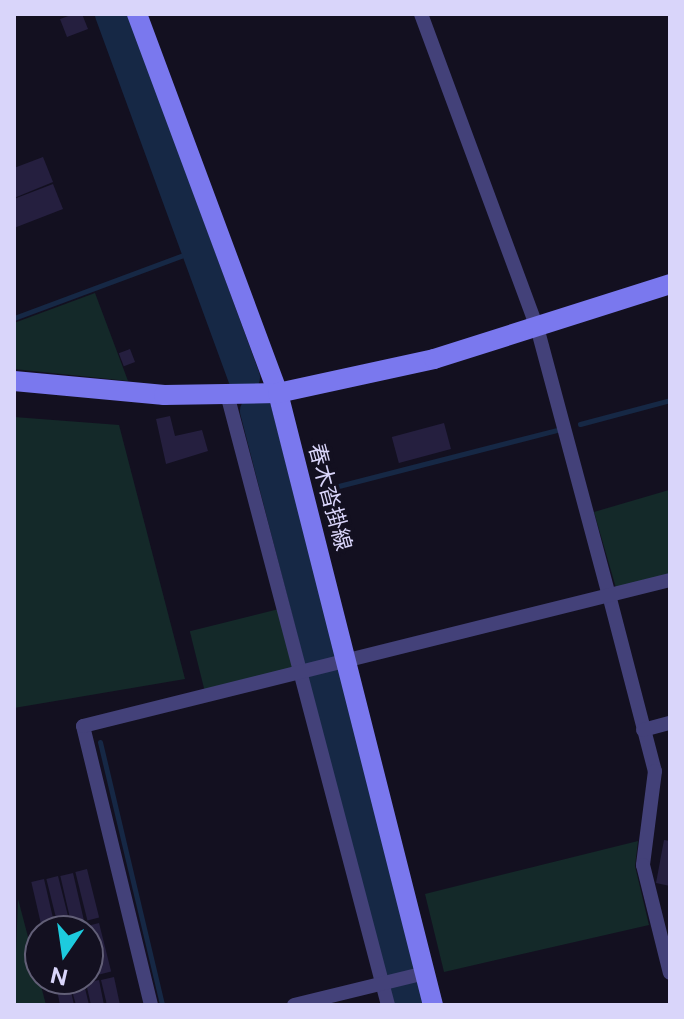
<!DOCTYPE html>
<meta charset="utf-8">
<style>
body{margin:0}
#map{position:relative;width:684px;height:1019px;overflow:hidden;background:#131020;font-family:"Public Sans","Noto Sans JP",sans-serif}
div>[style]{position:absolute}
.green>*{inset:0;background:#142929;transform-origin:0 0}
.stream>*{height:5px;margin:-2.5px;padding:0 2.5px;transform-origin:2.5px;border-radius:2.5px;background:#162845}
.river>*{height:32px;margin:-16px;padding:0 16px;transform-origin:16px;border-radius:16px;background:#162845}
.building>*{inset:0;background:#251f3f;transform-origin:0 0}
.street>*{height:14px;margin:-7px;padding:0 7px;transform-origin:7px;border-radius:7px;background:#434179}
.secondary>*{height:20px;margin:-10px;padding:0 10px;transform-origin:10px;border-radius:10px;background:#7a78ee}
span{translate:-50% -50%;white-space:nowrap;text-align:center;line-height:1.15;-webkit-text-stroke:7px #131020;paint-order:stroke}
.street-label{font-size:22px;color:#d9d5fa}
.frame{position:absolute;inset:0;border:16px solid #d9d5fa;pointer-events:none}
.north{position:absolute;left:24px;top:915px;width:80px;height:80px;box-sizing:border-box;background:#131020;border:2px solid #625f77;border-radius:50%;rotate:193deg;font-size:22px;font-weight:700;line-height:32px;text-align:center;color:#d9d5fa}
.north::after{content:'';display:block;margin:auto;width:28px;height:36px;background:#1dcbde;clip-path:polygon(50% 0,100% 100%,50% 72%,0 100%)}
</style>
<div id="map">
<div class="green">
<i style="clip-path:polygon(95px 293px,128px 381px,14px 369px,14px 323px)"></i>
<i style="clip-path:polygon(14px 417px,119px 425px,185px 679px,14px 708px)"></i>
<i style="clip-path:polygon(669px 490px,670px 574px,616px 588px,594px 512px)"></i>
<i style="left:283px;top:608px;width:61px;height:96px;rotate:76deg"></i>
<i style="clip-path:polygon(638px 841px,635px 866px,649px 925px,444px 972px,425px 894px)"></i>
<i style="clip-path:polygon(18px 899px,46px 1005px,14px 1005px)"></i>
</div>
<div class="stream">
<i style="left:14px;top:318px;width:195px;rotate:-20.4deg"></i>
<i style="left:580px;top:424px;width:93px;rotate:-14.9deg"></i>
<i style="left:323px;top:490px;width:241px;rotate:-14.4deg"></i>
<i style="left:284px;top:500px;width:9px;rotate:-18deg"></i>
<i style="left:100px;top:742px;width:270px;rotate:76.7deg"></i>
</div>
<div class="river">
<i style="left:111px;top:14px;width:387px;rotate:69.9deg"></i>
<i style="left:256px;top:411px;width:613px;rotate:75.56deg"></i>
</div>
<div class="building">
<i style="clip-path:polygon(74px 14px,82px 14px,88px 29px,67px 37px,60px 19px)"></i>
<i style="clip-path:polygon(43px 157px,53px 182px,14px 198px,14px 168px)"></i>
<i style="clip-path:polygon(53px 184px,63px 209px,14px 228px,14px 199px)"></i>
<i style="left:130px;top:349px;width:14px;height:12px;rotate:69deg"></i>
<i style="clip-path:polygon(170px 416px,175px 436px,202px 430px,208px 451px,166px 464px,156px 419px)"></i>
<i style="left:444px;top:423px;width:27px;height:54px;rotate:75deg"></i>
<i style="clip-path:polygon(664px 840px,670px 841px,670px 886px,656px 883px)"></i>
<i style="left:87px;top:869px;width:50px;height:12px;rotate:76deg"></i>
<i style="left:73px;top:873px;width:50px;height:13px;rotate:77deg"></i>
<i style="left:58px;top:876px;width:50px;height:12px;rotate:76deg"></i>
<i style="left:44px;top:879px;width:50px;height:13px;rotate:77deg"></i>
<i style="left:99px;top:923px;width:50px;height:12px;rotate:76deg"></i>
<i style="clip-path:polygon(114px 977px,120px 1005px,107px 1005px,101px 980px)"></i>
<i style="clip-path:polygon(99px 980px,104px 1005px,91px 1005px,86px 983px)"></i>
<i style="clip-path:polygon(84px 984px,89px 1005px,76px 1005px,71px 987px)"></i>
<i style="clip-path:polygon(70px 987px,74px 1005px,60px 1005px,57px 990px)"></i>
</div>
<div class="street">
<i style="left:421px;top:14px;width:334px;rotate:69.7deg"></i>
<i style="left:537px;top:327px;width:278px;rotate:75deg"></i>
<i style="left:609px;top:595px;width:182px;rotate:75.4deg"></i>
<i style="left:655px;top:771px;width:95px;rotate:97.3deg"></i>
<i style="left:643px;top:865px;width:111px;rotate:76deg"></i>
<i style="left:227px;top:394px;width:632px;rotate:75.24deg"></i>
<i style="left:643px;top:730px;width:28px;rotate:-15deg"></i>
<i style="left:151px;top:1005px;width:287px;rotate:-103.7deg"></i>
<i style="left:83px;top:726px;width:605px;rotate:-13.97deg"></i>
<i style="left:294px;top:1005px;width:135px;rotate:-13.7deg"></i>
</div>
<div class="secondary">
<i style="left:137px;top:14px;width:404px;rotate:69.6deg"></i>
<i style="left:278px;top:393px;width:631px;rotate:75.79deg"></i>
<i style="left:14px;top:381px;width:151px;rotate:5.3deg"></i>
<i style="left:164px;top:395px;width:114px;rotate:-1deg"></i>
<i style="left:278px;top:393px;width:160px;rotate:-12.3deg"></i>
<i style="left:434px;top:359px;width:248px;rotate:-17.6deg"></i>
</div>
<div class="street-label">
<span style="left:330px;top:497px;rotate:75deg">春木沓掛線</span>
</div>
<div class="frame"></div>
<div class="north">N</div>
</div>
